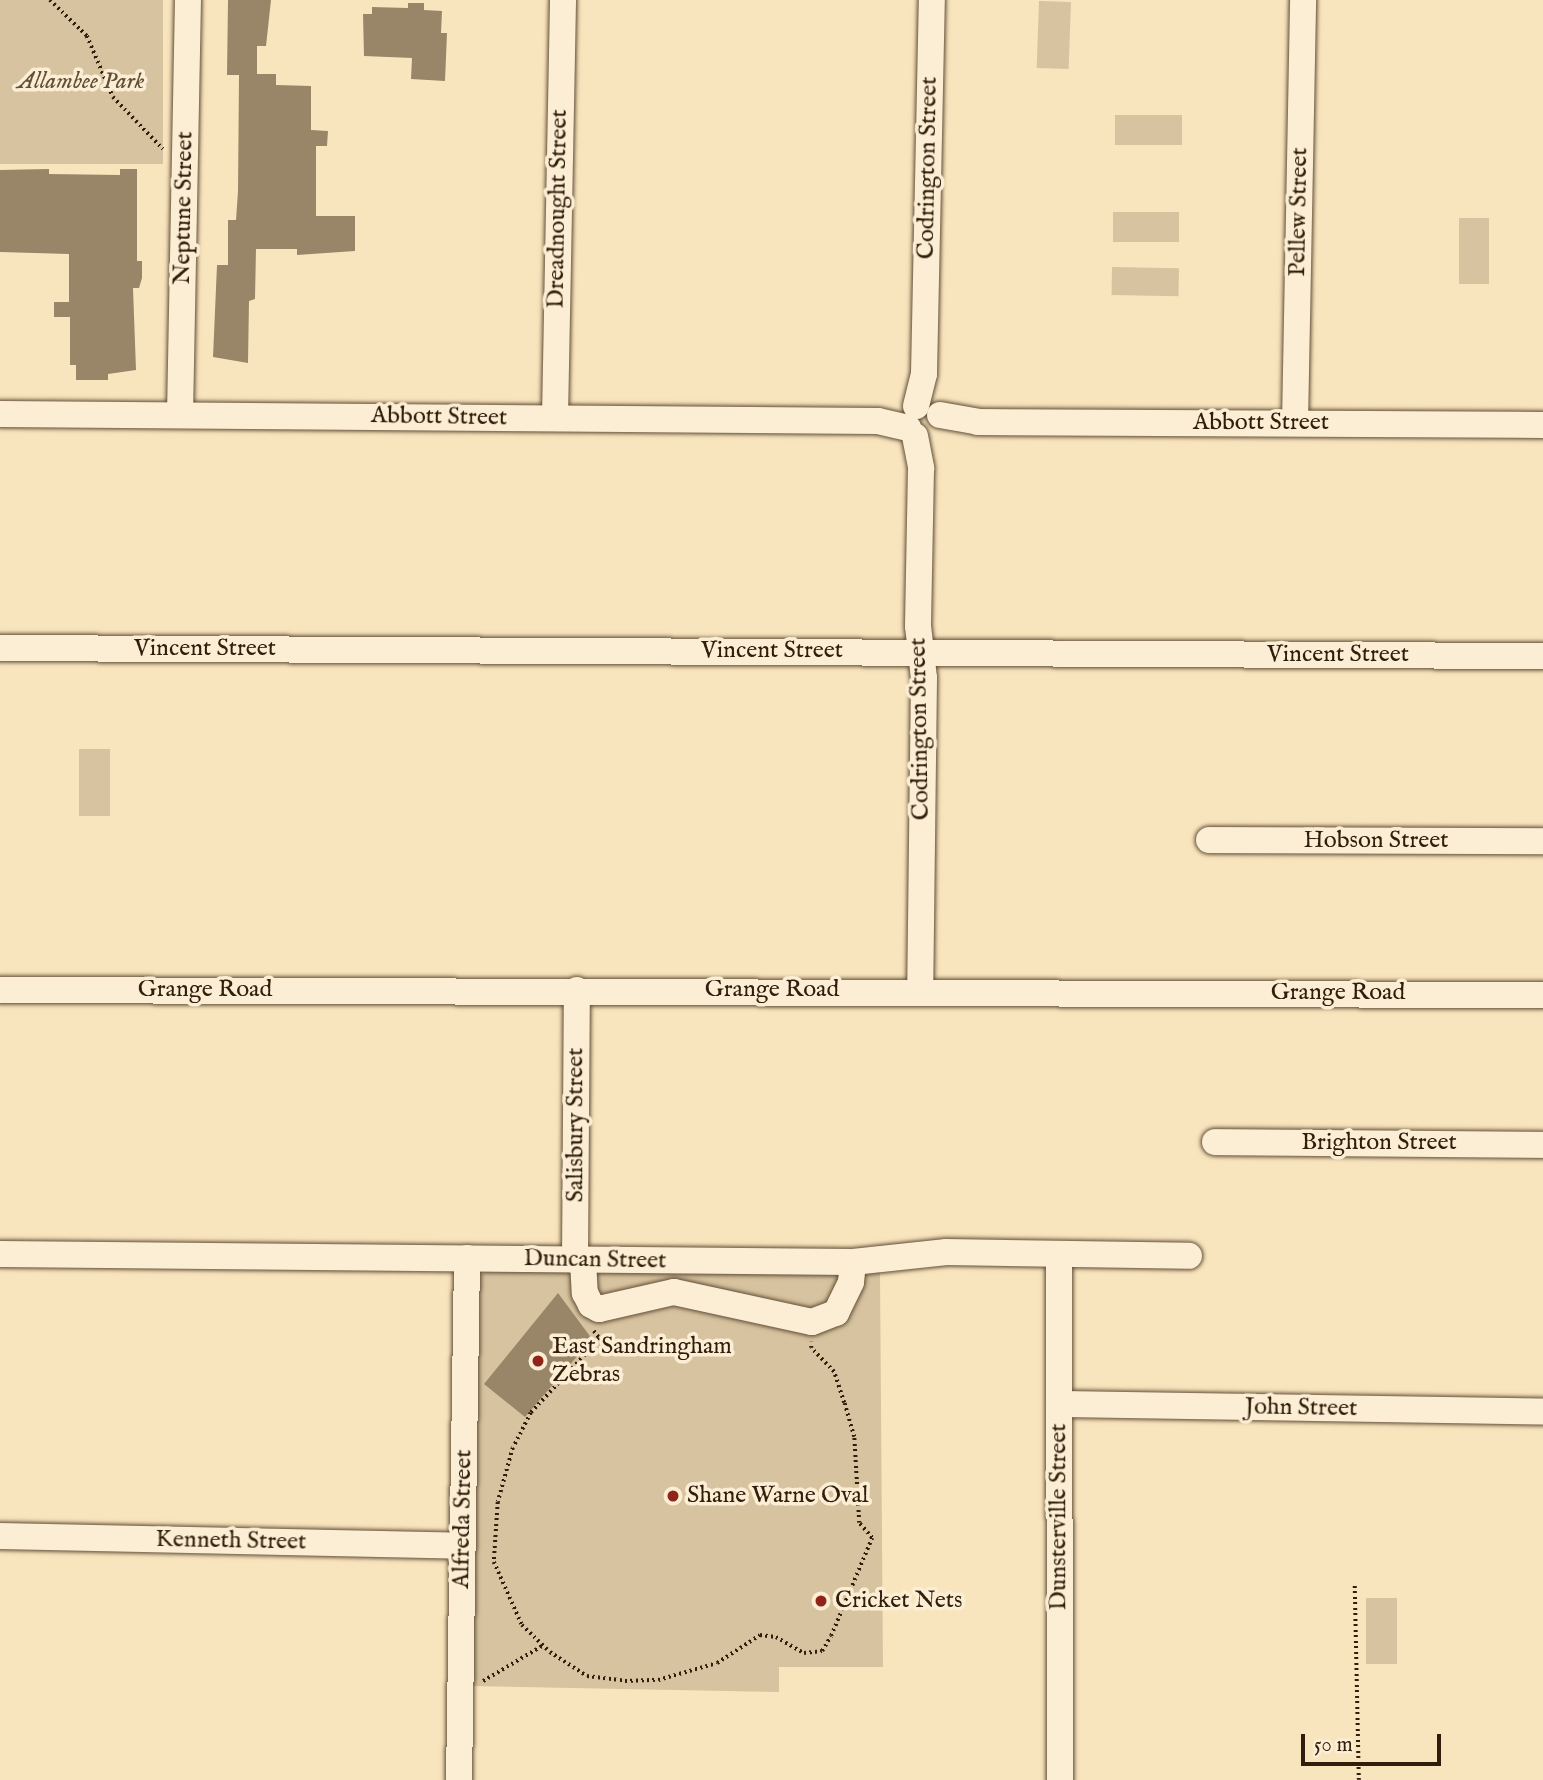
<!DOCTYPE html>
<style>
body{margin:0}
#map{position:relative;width:1543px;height:1780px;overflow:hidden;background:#f9e5bd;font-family:"IM FELL English",serif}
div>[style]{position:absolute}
.green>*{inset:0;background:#d7c39f;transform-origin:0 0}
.building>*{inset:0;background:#998568}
.path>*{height:3.5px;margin-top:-1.75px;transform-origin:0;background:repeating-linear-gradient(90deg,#301d0c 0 2px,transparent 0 5.5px)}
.roads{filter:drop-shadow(0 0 2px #624f38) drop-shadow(0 0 2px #624f38)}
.minor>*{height:26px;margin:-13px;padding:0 13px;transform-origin:13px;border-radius:13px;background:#fbeed4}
.dots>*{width:19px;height:19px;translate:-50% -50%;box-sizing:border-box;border:4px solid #fbeed4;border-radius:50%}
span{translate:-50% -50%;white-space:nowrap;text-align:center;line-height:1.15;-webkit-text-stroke:7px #fbeed4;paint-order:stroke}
.park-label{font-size:24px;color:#624f38;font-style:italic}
.street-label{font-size:24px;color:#301d0c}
.poi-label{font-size:24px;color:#301d0c}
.left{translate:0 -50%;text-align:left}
.scale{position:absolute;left:1301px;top:1734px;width:140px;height:32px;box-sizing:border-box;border:4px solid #301d0c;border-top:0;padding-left:9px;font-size:21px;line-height:24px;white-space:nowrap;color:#301d0c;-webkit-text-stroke:5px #fbeed4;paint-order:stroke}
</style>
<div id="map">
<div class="green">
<i style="left:0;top:0;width:163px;height:164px"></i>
<i style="left:1039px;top:1px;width:32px;height:67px;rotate:2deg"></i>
<i style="left:1115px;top:115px;width:67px;height:30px"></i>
<i style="left:1113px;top:212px;width:66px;height:30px"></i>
<i style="left:1459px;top:218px;width:30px;height:66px"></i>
<i style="left:1112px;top:267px;width:67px;height:28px;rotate:1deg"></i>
<i style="left:79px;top:749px;width:31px;height:67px"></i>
<i style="clip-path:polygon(496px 1268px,880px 1272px,883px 1667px,779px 1667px,779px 1692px,470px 1686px,480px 1275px)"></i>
<i style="left:1397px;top:1598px;width:66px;height:31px;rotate:90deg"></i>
</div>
<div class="building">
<i style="clip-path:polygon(228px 0,271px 0,266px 46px,257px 46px,257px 74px,276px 74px,276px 85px,311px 86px,311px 130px,328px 131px,327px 146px,316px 146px,316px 216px,355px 216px,355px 251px,297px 255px,297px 249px,256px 249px,255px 299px,249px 301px,248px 363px,213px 357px,217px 265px,228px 265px,228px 220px,236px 220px,238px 191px,239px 75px,227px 75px)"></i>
<i style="clip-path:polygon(408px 3px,424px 3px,424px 10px,442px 11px,441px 33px,447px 33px,445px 81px,411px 79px,412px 58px,364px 56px,363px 14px,372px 14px,372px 7px,408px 8px)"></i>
<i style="clip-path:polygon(49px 169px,49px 174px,120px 175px,120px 169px,137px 169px,137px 261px,142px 261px,142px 278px,139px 288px,133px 288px,136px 370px,108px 374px,108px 380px,76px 380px,76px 365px,70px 365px,70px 317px,54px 317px,54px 302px,69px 302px,69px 254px,0 252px,0 170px)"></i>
<i style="clip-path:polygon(558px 1293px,592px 1339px,525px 1417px,484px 1384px)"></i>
</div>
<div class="path">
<i style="left:50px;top:0;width:52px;rotate:44.2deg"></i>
<i style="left:87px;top:36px;width:66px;rotate:66.9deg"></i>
<i style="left:113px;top:97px;width:72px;rotate:46.1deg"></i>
<i style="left:594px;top:1331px;width:10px;rotate:53deg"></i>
<i style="left:600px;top:1339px;width:101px;rotate:133deg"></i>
<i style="left:531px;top:1413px;width:39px;rotate:117deg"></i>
<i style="left:513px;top:1448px;width:56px;rotate:105.5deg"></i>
<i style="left:498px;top:1502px;width:60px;rotate:93.8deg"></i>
<i style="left:494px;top:1562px;width:69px;rotate:66deg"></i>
<i style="left:522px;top:1625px;width:39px;rotate:44deg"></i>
<i style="left:550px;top:1652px;width:44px;rotate:33deg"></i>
<i style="left:587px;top:1676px;width:38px;rotate:7deg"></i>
<i style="left:625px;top:1681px;width:33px;rotate:-2deg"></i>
<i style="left:658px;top:1680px;width:61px;rotate:-16.1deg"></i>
<i style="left:717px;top:1663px;width:51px;rotate:-33.1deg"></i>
<i style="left:760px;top:1635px;width:16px;rotate:7deg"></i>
<i style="left:776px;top:1637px;width:32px;rotate:30deg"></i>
<i style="left:804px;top:1653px;width:18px;rotate:-6deg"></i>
<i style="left:822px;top:1651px;width:17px;rotate:-59deg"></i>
<i style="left:831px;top:1636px;width:106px;rotate:-67.3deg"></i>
<i style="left:872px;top:1538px;width:20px;rotate:-131deg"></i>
<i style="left:859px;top:1523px;width:86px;rotate:-93.3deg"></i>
<i style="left:854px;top:1437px;width:35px;rotate:-106deg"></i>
<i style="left:844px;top:1403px;width:33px;rotate:-108deg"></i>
<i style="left:834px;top:1372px;width:33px;rotate:-134deg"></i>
<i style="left:811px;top:1348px;width:6px;rotate:-90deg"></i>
<i style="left:1355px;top:1586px;width:194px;rotate:88.8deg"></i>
<i style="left:483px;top:1681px;width:69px;rotate:-30.7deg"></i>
</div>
<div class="roads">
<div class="minor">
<i style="left:916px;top:406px;width:33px;rotate:-76deg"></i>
<i style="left:924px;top:374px;width:374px;rotate:-88.8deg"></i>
<i style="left:0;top:414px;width:878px;rotate:0.46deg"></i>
<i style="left:878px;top:421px;width:31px;rotate:13deg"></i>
<i style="left:180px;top:415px;width:415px;rotate:-88.9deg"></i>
<i style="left:940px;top:415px;width:39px;rotate:10deg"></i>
<i style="left:978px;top:422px;width:565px;rotate:0.3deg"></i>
<i style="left:555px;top:418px;width:418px;rotate:-88.9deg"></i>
<i style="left:1295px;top:423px;width:423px;rotate:-88.9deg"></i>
<i style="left:915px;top:436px;width:33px;rotate:79deg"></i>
<i style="left:921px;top:468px;width:158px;rotate:91.1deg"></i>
<i style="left:918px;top:626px;width:52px;rotate:83.4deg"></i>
<i style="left:924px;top:678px;width:313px;rotate:90.7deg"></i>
<i style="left:0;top:648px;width:1543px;rotate:0.3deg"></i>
<i style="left:1209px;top:840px;width:334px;rotate:0.2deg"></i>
<i style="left:0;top:990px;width:1543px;rotate:0.19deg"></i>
<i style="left:1215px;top:1142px;width:328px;rotate:0.5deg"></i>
<i style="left:0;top:1254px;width:853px;rotate:0.54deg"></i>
<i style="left:853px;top:1262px;width:94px;rotate:-6.1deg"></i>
<i style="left:946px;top:1252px;width:243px;rotate:0.9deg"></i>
<i style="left:1059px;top:1255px;width:525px;rotate:89.89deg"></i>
<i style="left:575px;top:1260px;width:270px;rotate:-89.6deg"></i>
<i style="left:583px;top:1260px;width:33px;rotate:87deg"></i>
<i style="left:585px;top:1293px;width:13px;rotate:63deg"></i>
<i style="left:591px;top:1305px;width:9px;rotate:27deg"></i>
<i style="left:599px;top:1309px;width:77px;rotate:-12.8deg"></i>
<i style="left:674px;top:1292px;width:141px;rotate:12.3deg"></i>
<i style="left:812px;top:1322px;width:26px;rotate:-21deg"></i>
<i style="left:836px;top:1313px;width:34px;rotate:-64deg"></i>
<i style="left:851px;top:1282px;width:20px;rotate:-84deg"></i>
<i style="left:1059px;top:1404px;width:484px;rotate:0.9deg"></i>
<i style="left:0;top:1536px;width:462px;rotate:1.2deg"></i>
<i style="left:459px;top:1780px;width:522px;rotate:-89.12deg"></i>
</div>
</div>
<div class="dots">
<i style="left:538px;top:1361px;background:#8f2418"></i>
<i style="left:673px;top:1496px;background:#8f2418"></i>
<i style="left:821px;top:1601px;background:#8f2418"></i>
</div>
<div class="park-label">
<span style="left:81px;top:82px">Allambee Park</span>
</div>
<div class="street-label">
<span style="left:928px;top:168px;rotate:-89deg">Codrington Street</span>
<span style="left:184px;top:208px;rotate:-89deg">Neptune Street</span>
<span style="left:558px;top:209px;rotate:-89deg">Dreadnought Street</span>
<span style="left:1299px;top:212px;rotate:-89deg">Pellew Street</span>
<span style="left:439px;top:417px;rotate:1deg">Abbott Street</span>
<span style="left:1261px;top:423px">Abbott Street</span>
<span style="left:205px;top:649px">Vincent Street</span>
<span style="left:772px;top:651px">Vincent Street</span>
<span style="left:1338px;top:655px">Vincent Street</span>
<span style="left:920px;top:729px;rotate:-91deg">Codrington Street</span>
<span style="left:1376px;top:841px">Hobson Street</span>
<span style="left:205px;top:990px">Grange Road</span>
<span style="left:772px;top:990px">Grange Road</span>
<span style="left:1338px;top:993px">Grange Road</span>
<span style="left:576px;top:1125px;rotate:-90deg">Salisbury Street</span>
<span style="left:1379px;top:1143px">Brighton Street</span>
<span style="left:595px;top:1260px;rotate:1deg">Duncan Street</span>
<span style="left:1301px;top:1408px;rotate:1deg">John Street</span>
<span style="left:1059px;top:1517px;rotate:-90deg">Dunsterville Street</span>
<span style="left:463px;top:1519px;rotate:-89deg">Alfreda Street</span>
<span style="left:231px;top:1541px;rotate:1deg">Kenneth Street</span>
</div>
<div class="poi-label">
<span class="left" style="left:552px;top:1361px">East Sandringham<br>Zebras</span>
<span class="left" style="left:687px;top:1496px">Shane Warne Oval</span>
<span class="left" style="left:835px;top:1601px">Cricket Nets</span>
</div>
<div class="scale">50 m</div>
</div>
